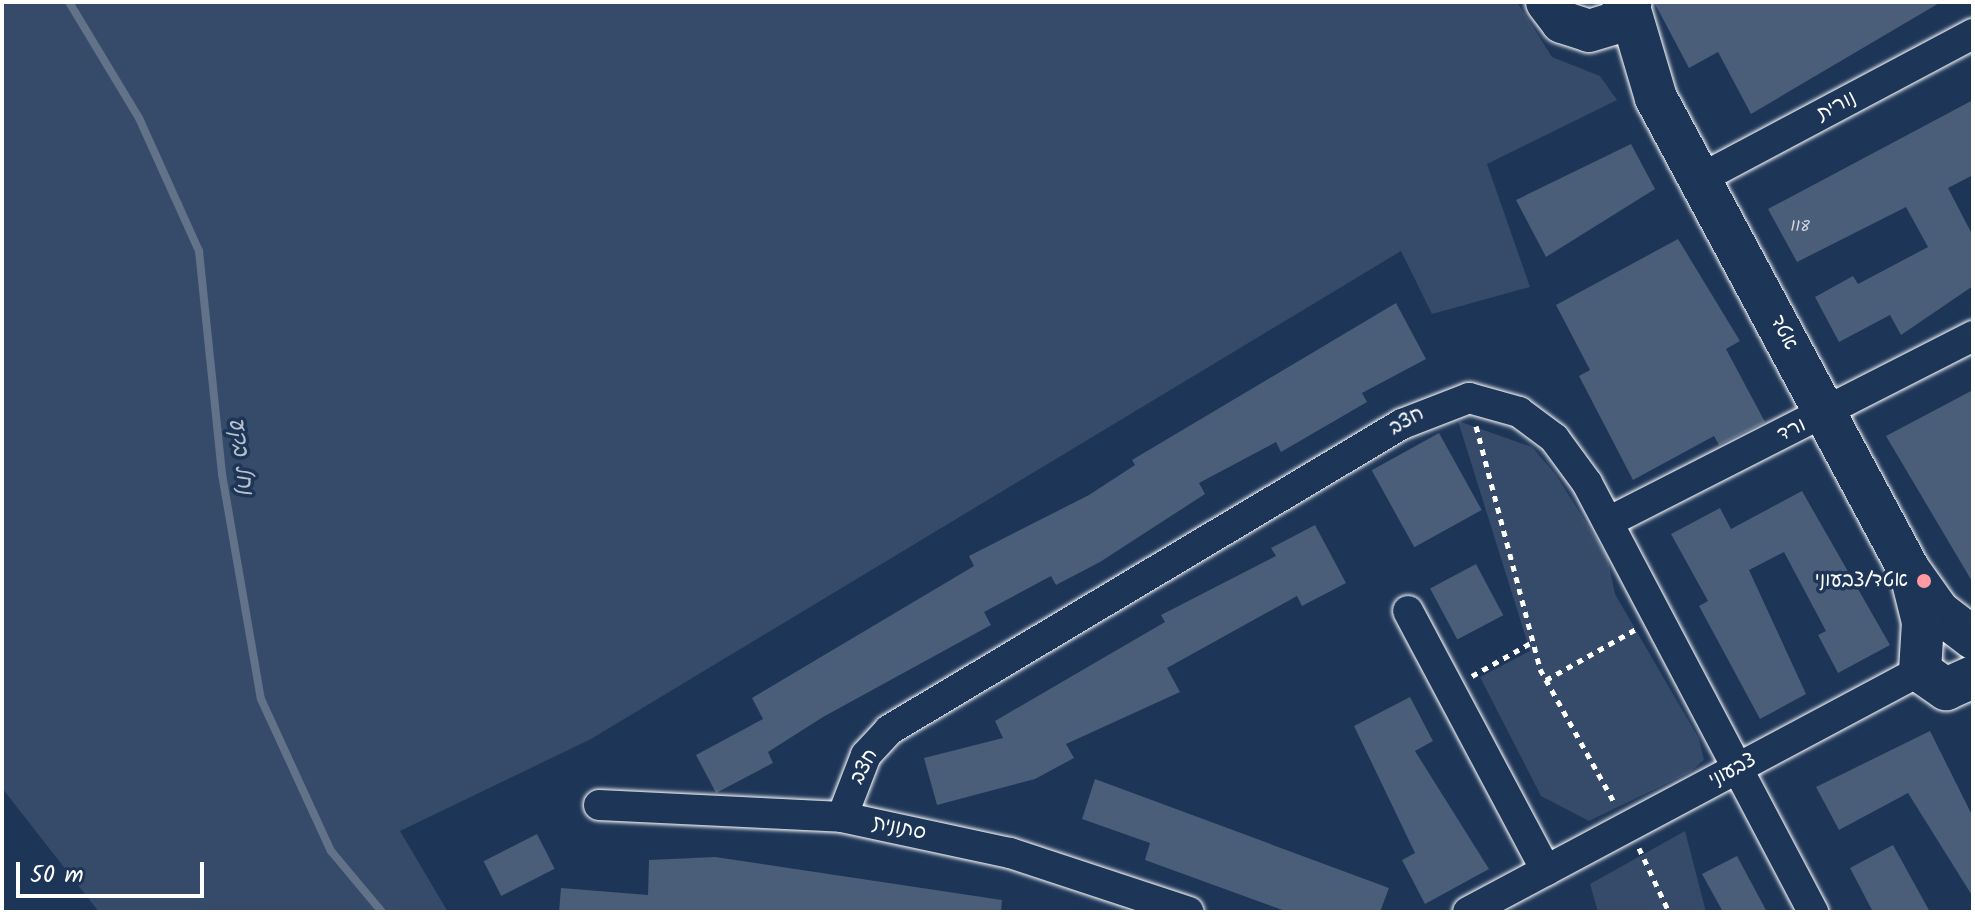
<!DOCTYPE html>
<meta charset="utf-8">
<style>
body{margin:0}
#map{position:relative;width:1975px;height:914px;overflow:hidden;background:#1d3557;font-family:Kalam,"Playpen Sans Hebrew",sans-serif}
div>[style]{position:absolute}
.green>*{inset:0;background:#364b69}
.stream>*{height:8px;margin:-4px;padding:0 4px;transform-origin:4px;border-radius:4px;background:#617289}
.building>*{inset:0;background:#4a5d79;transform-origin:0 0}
.path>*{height:5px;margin-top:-2.5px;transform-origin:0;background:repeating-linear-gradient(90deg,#fff 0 6px,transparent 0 12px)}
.roads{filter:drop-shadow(0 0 2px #fff) drop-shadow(0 0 2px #fff)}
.street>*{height:30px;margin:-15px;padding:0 15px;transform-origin:15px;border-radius:15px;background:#1d3557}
.secondary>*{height:42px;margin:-21px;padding:0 21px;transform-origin:21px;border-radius:21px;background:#1d3557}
.dots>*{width:22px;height:22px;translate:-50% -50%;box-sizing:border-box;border:4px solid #1d3557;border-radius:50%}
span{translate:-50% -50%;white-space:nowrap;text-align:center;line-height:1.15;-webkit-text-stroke:7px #1d3557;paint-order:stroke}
.number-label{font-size:16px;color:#d2d6de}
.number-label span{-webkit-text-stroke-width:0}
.street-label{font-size:20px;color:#fff}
.poi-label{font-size:20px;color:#fff}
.right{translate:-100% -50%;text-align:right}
.water-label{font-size:22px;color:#b8c0ca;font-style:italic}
.frame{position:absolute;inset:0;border:4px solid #fff;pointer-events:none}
.scale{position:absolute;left:16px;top:862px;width:188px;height:36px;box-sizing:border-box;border:4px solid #fff;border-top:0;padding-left:10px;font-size:24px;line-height:28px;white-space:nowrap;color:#fff;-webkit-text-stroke:6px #1d3557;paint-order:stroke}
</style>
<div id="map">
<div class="green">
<i style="clip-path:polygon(2px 2px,1517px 2px,1552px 57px,1600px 76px,1617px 100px,1487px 164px,1530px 287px,1432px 314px,1401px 251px,591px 739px,400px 831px,448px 912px,99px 912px,2px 788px)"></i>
<i style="clip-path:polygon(1458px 421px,1532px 447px,1556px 475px,1607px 556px,1615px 594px,1699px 739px,1704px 760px,1690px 772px,1589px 821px,1541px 796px,1480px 677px,1530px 651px)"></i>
<i style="clip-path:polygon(1685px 831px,1706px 912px,1598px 912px,1590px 884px)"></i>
</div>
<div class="stream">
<i style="left:69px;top:2px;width:135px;rotate:58.9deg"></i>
<i style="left:139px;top:118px;width:146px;rotate:65.7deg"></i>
<i style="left:199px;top:251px;width:224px;rotate:84.1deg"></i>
<i style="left:222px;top:474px;width:228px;rotate:80.2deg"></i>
<i style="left:261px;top:699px;width:167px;rotate:65.3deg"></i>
<i style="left:331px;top:851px;width:80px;rotate:50.1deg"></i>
</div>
<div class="building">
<i style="clip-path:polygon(1654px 2px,1941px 2px,1751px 114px,1718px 52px,1689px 68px)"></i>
<i style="clip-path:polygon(1973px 100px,1973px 175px,1948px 188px,1973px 236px,1973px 286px,1901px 335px,1890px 315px,1839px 342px,1815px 297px,1853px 276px,1858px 284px,1928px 247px,1906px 207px,1797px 262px,1768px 209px)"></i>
<i style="clip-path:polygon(1631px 144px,1655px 189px,1546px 257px,1516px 200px)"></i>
<i style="clip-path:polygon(1678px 239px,1740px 341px,1726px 349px,1765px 422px,1719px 445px,1714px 436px,1633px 480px,1579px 376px,1590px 370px,1556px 305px)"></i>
<i style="clip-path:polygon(1396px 303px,1426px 359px,1362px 393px,1367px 402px,1281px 452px,1276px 442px,1199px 483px,1205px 494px,1100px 562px,1056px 585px,1051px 576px,984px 612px,991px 625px,823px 717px,768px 752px,773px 763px,716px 793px,696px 755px,763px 719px,752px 698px,974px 566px,969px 556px,1089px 495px,1135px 465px,1132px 460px)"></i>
<i style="clip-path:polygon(1973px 390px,1973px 583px,1886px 436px)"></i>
<i style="left:1439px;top:433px;width:88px;height:77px;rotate:61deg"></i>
<i style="clip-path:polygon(1802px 491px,1890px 645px,1838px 673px,1818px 635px,1826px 631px,1784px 552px,1749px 570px,1806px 694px,1760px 719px,1699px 606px,1708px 601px,1671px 534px,1720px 508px,1731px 529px)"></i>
<i style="clip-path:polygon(1315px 525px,1346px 583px,1302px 606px,1297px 596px,1167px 668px,1180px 692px,1066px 744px,1074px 758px,1035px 779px,937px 805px,924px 758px,1003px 738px,995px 721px,1165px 622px,1161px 615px,1276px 556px,1271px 548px)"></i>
<i style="left:1476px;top:564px;width:58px;height:52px;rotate:62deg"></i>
<i style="clip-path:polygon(1410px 697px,1433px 741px,1415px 751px,1489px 869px,1425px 904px,1402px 860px,1415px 853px,1354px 726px)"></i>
<i style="clip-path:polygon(1930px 731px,1973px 817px,1973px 897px,1908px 793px,1839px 830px,1816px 787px)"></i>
<i style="clip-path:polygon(1095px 779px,1389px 888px,1380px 912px,1288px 912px,1145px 860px,1150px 843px,1082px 819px)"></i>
<i style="left:537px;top:834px;width:39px;height:60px;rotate:63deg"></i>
<i style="clip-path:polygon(1893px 845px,1930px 912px,1873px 912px,1850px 868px)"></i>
<i style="clip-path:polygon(1737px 856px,1767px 912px,1723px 912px,1702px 874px)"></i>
<i style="clip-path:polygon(715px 857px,1002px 900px,1001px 912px,559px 912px,561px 888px,648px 895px,649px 860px)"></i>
</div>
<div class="path">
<i style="left:1476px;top:426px;width:251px;rotate:75.2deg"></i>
<i style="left:1540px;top:669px;width:154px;rotate:60.9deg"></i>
<i style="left:1472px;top:676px;width:71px;rotate:-29.4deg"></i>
<i style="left:1546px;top:680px;width:103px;rotate:-29.5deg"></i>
<i style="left:1639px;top:848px;width:71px;rotate:64.9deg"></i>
</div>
<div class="roads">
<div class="street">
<i style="left:1700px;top:179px;width:309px;rotate:-28deg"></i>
<i style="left:1608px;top:522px;width:410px;rotate:-27deg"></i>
<i style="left:1408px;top:611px;width:294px;rotate:62deg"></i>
<i style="left:599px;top:805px;width:243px;rotate:2.8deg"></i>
<i style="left:842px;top:817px;width:172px;rotate:12.1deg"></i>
<i style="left:1010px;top:853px;width:188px;rotate:18.2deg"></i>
<i style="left:842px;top:817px;width:66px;rotate:-68.8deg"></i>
<i style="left:866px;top:755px;width:34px;rotate:-47deg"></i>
<i style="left:889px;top:730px;width:597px;rotate:-30.82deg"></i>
<i style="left:1402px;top:424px;width:72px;rotate:-21.2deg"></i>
<i style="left:1469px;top:398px;width:52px;rotate:15.6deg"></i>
<i style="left:1519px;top:412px;width:44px;rotate:36.6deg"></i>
<i style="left:1554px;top:438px;width:56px;rotate:53.7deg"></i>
<i style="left:1587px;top:483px;width:485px;rotate:62.2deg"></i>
<i style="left:1468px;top:912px;width:512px;rotate:-28.07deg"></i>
</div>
<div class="secondary">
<i style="left:1547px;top:2px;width:25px;rotate:53deg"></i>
<i style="left:1562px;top:22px;width:28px;rotate:18deg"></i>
<i style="left:1589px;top:31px;width:27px;rotate:-17deg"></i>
<i style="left:1615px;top:23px;width:26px;rotate:-53deg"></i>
<i style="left:1629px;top:7px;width:95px;rotate:73.5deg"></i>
<i style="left:1656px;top:98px;width:536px;rotate:61.81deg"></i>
<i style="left:1909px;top:570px;width:52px;rotate:54.5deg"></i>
<i style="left:1939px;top:612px;width:43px;rotate:37.4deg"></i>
<i style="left:1912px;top:578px;width:45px;rotate:76deg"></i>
<i style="left:1923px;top:622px;width:49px;rotate:93.5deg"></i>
<i style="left:1920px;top:671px;width:32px;rotate:35deg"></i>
<i style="left:1946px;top:689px;width:30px;rotate:-24deg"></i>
</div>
</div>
<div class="dots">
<i style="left:1924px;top:581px;background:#ff9aa2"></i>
</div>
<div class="number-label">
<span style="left:1800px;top:227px">118</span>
</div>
<div class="street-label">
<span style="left:1837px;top:107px;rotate:-28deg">נורית</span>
<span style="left:1783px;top:333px;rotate:62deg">אטד</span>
<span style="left:1407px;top:422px;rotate:-29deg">חצב</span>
<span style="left:1792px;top:431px;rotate:-26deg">ורד</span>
<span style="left:865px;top:767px;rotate:-62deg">חצב</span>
<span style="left:1733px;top:771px;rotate:-28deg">צבעוני</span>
<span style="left:899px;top:829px;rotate:12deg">סתונית</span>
</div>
<div class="poi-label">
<span class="right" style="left:1908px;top:581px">אטד/צבעוני</span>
</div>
<div class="water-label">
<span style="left:240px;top:456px;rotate:83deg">נחל בקע</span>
</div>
<div class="frame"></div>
<div class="scale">50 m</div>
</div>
